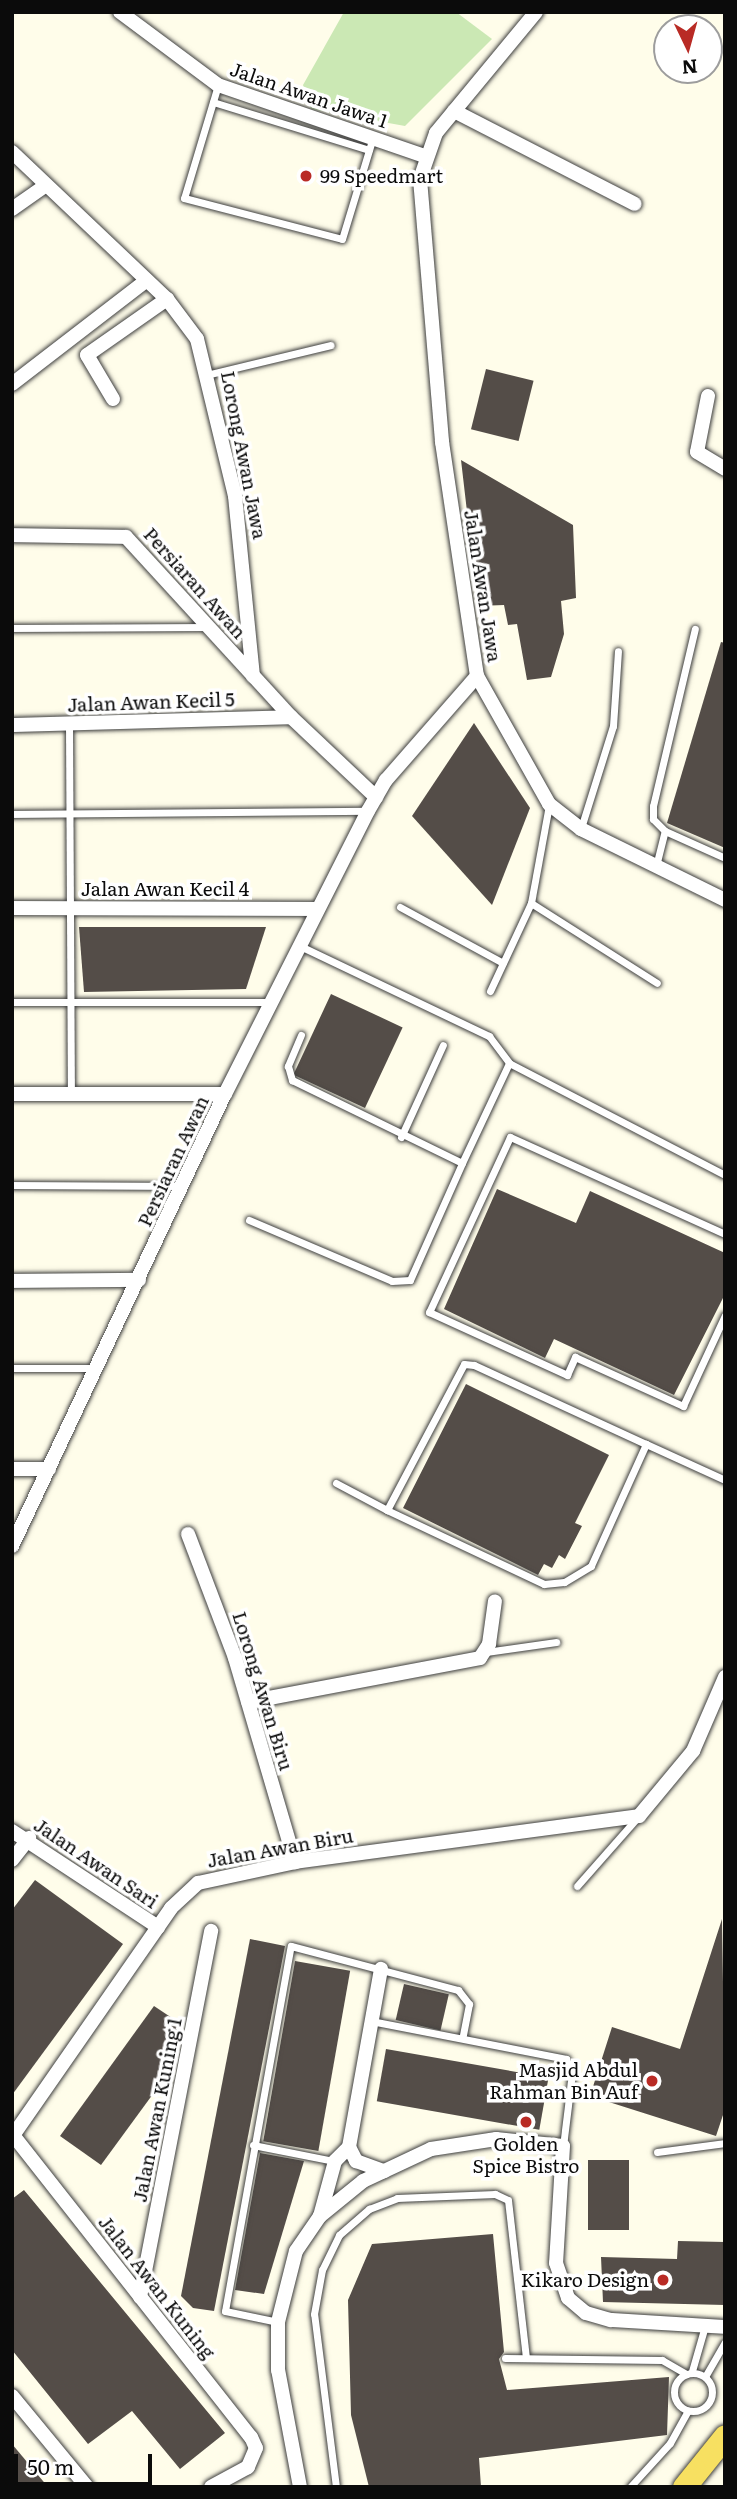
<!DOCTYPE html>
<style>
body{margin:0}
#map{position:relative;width:737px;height:2499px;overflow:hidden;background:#fffdea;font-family:Literata,serif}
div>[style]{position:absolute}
.green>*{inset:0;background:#cbe8b4}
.building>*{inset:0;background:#544d48;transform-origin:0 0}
.roads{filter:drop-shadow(0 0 2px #3e3e3e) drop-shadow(0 0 2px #3e3e3e)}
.service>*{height:7px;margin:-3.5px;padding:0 3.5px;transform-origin:3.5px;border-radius:3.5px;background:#fff}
.service>.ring{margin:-3.5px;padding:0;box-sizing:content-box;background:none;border:7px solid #fff;border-radius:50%}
.minor>*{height:14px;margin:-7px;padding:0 7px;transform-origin:7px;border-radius:7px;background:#fff}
.primary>*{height:23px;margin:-11.5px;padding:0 11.5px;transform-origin:11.5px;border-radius:11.5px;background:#f7e061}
.dots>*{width:19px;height:19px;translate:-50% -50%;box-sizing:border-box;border:4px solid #fff;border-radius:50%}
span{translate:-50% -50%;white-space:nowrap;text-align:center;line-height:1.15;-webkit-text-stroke:7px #fff;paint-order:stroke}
.street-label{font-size:19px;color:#0b0b0b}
.poi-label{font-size:19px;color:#0b0b0b}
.left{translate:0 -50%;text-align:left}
.right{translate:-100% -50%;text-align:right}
.frame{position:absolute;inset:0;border:14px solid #0b0b0b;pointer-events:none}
.north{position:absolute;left:653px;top:14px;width:70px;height:70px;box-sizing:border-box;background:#fff;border:2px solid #9d9d9d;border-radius:50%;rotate:175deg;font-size:19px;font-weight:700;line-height:28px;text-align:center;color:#0b0b0b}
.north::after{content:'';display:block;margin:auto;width:24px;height:32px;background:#b92b25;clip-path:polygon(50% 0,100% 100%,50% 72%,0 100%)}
.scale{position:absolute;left:14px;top:2454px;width:138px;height:32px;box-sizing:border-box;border:4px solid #0b0b0b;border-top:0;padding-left:9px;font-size:21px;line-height:24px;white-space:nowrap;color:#0b0b0b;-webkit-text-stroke:5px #fff;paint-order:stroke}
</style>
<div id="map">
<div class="green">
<i style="clip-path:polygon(344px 12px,456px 12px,492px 39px,405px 126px,311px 109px,303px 85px)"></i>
</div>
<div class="building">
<i style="left:486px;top:369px;width:49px;height:62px;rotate:14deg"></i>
<i style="clip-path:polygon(461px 460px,573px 525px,576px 598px,561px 601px,564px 634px,551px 677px,527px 680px,517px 624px,508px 625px,504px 605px,478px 606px)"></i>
<i style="clip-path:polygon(721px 642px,725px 643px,725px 848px,667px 823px)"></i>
<i style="clip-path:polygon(474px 723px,530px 808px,492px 905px,412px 816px)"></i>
<i style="clip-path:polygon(79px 927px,266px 927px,246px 989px,84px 992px)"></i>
<i style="left:331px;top:994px;width:79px;height:89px;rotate:25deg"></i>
<i style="clip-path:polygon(497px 1189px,576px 1223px,590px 1191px,725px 1253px,725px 1294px,674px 1395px,554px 1339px,545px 1358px,444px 1309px)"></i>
<i style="clip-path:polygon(466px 1384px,609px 1455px,575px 1523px,582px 1526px,565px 1559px,559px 1555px,552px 1568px,544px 1564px,538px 1575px,403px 1508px)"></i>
<i style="clip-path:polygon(35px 1880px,123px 1944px,12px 2095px,12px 1910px)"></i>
<i style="clip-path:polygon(722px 1919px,725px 2109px,716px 2136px,590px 2096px,612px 2027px,680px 2049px)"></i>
<i style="clip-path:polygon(250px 1939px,285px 1946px,214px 2311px,193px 2308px,181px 2296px)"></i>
<i style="left:295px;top:1961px;width:56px;height:183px;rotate:10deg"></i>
<i style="left:404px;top:1984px;width:46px;height:37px;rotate:13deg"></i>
<i style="clip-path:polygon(154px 2006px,181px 2024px,172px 2068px,101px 2165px,60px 2136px)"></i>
<i style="left:386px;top:2049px;width:165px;height:53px;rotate:10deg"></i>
<i style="clip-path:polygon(260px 2153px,304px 2161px,264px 2294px,235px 2290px)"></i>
<i style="left:588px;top:2160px;width:41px;height:70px"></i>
<i style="clip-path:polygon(24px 2190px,225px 2433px,180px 2469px,132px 2411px,88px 2444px,12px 2350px,12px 2199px)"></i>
<i style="clip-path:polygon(493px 2234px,504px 2352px,499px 2359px,507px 2390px,669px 2377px,667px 2435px,479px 2458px,481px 2487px,369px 2487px,351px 2415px,348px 2300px,372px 2244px)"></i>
<i style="clip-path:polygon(678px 2241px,725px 2242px,725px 2305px,603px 2302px,601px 2257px,677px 2259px)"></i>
<i style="clip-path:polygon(12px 2444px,48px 2487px,12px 2487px)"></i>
</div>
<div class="roads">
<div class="service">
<i style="left:218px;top:85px;width:118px;rotate:106.7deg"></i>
<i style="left:184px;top:198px;width:163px;rotate:14.5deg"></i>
<i style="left:342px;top:239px;width:107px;rotate:-73.1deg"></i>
<i style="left:213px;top:102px;width:163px;rotate:17.1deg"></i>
<i style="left:210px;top:374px;width:124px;rotate:-13.5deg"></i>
<i style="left:12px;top:628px;width:196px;rotate:-0.3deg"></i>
<i style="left:69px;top:725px;width:369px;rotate:89.7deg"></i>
<i style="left:12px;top:814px;width:355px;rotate:-0.5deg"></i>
<i style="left:581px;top:828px;width:107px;rotate:-72.6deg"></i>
<i style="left:613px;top:726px;width:75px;rotate:-86.2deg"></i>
<i style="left:665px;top:831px;width:66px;rotate:24.2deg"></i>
<i style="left:656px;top:866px;width:36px;rotate:-76deg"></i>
<i style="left:665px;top:831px;width:17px;rotate:-135deg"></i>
<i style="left:653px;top:819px;width:13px;rotate:-90deg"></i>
<i style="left:653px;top:806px;width:182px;rotate:-76.7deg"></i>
<i style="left:531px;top:903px;width:149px;rotate:32.4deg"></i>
<i style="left:400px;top:907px;width:117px;rotate:28.5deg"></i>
<i style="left:298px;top:945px;width:212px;rotate:25.5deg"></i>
<i style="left:489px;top:1036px;width:34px;rotate:53deg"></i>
<i style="left:509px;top:1063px;width:243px;rotate:27.4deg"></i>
<i style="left:490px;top:991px;width:97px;rotate:-65deg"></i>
<i style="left:531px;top:903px;width:100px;rotate:-79.6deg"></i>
<i style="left:12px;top:1002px;width:258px"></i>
<i style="left:301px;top:1035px;width:34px;rotate:113deg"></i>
<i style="left:288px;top:1066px;width:15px;rotate:74deg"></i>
<i style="left:292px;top:1080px;width:189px;rotate:26deg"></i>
<i style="left:462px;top:1163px;width:110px;rotate:-64.8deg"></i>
<i style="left:401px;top:1137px;width:101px;rotate:-65.5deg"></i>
<i style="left:12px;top:1185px;width:170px;rotate:0.3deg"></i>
<i style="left:249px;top:1220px;width:155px;rotate:23.1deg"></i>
<i style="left:392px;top:1281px;width:18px;rotate:-3deg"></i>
<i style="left:410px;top:1280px;width:128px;rotate:-66deg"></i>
<i style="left:725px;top:1234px;width:236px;rotate:-155.7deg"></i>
<i style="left:510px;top:1137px;width:193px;rotate:114.8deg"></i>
<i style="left:429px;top:1312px;width:152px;rotate:24.5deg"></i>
<i style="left:567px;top:1375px;width:20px;rotate:-66deg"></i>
<i style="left:575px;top:1357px;width:119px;rotate:24.4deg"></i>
<i style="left:683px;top:1406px;width:100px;rotate:-65.2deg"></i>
<i style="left:12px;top:1368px;width:84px"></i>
<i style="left:646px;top:1444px;width:134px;rotate:114.3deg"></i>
<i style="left:591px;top:1566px;width:31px;rotate:149deg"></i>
<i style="left:564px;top:1582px;width:20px;rotate:174deg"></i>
<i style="left:544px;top:1584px;width:174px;rotate:-154.8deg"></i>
<i style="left:387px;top:1510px;width:165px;rotate:-62.2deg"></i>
<i style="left:464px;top:1364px;width:10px;rotate:6deg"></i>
<i style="left:474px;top:1365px;width:189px;rotate:24.7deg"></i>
<i style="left:646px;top:1444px;width:87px;rotate:24.5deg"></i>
<i style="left:336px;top:1483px;width:58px;rotate:27.9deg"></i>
<i style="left:486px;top:1652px;width:71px;rotate:-8.1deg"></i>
<i style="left:577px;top:1886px;width:91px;rotate:-48.6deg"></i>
<i style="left:371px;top:2021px;width:199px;rotate:11deg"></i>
<i style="left:566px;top:2059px;width:15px;rotate:67deg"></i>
<i style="left:572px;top:2073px;width:74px;rotate:97deg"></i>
<i style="left:253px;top:2145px;width:83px;rotate:11.2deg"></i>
<i style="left:657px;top:2152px;width:69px;rotate:-7.5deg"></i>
<i style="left:278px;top:2322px;width:54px;rotate:-168.3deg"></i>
<i style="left:225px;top:2311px;width:371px;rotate:-79.8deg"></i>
<i style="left:291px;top:1946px;width:173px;rotate:14.8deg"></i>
<i style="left:458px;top:1990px;width:18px;rotate:52deg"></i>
<i style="left:469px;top:2004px;width:32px;rotate:101deg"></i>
<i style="left:505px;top:2358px;width:157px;rotate:0.7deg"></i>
<i style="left:662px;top:2360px;width:28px;rotate:30deg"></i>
<i style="left:692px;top:2371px;width:47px;rotate:-73.9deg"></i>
<i class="ring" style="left:674px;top:2373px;width:31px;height:31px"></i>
<i style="left:706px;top:2375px;width:38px;rotate:-60deg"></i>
<i style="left:336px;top:2487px;width:174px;rotate:-97.2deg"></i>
<i style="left:314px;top:2314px;width:45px;rotate:-79.7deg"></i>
<i style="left:322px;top:2270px;width:39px;rotate:-64deg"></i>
<i style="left:339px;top:2235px;width:40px;rotate:-41deg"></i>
<i style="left:369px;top:2209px;width:30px;rotate:-21deg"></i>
<i style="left:397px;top:2198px;width:98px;rotate:-2.3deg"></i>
<i style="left:495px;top:2194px;width:14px;rotate:25deg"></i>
<i style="left:508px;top:2200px;width:158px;rotate:83.5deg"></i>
<i style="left:630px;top:2487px;width:59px;rotate:-47.7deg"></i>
<i style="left:670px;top:2443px;width:37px;rotate:-61deg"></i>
</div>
<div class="minor">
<i style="left:120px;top:12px;width:122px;rotate:36.7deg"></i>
<i style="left:218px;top:85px;width:218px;rotate:19deg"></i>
<i style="left:536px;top:12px;width:157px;rotate:129.6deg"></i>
<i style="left:436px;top:133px;width:49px;rotate:109.2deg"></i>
<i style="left:420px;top:179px;width:264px;rotate:85.2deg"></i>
<i style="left:442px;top:442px;width:237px;rotate:81.5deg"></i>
<i style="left:477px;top:676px;width:147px;rotate:60.6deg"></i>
<i style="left:549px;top:804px;width:41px;rotate:38deg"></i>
<i style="left:581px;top:829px;width:161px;rotate:26.2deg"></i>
<i style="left:454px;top:111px;width:203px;rotate:27.2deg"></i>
<i style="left:12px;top:152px;width:214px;rotate:43.5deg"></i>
<i style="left:167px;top:299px;width:50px;rotate:53.1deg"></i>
<i style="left:197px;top:339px;width:162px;rotate:76.4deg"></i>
<i style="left:235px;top:496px;width:181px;rotate:84.3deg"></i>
<i style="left:12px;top:209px;width:39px;rotate:-35deg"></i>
<i style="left:12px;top:384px;width:170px;rotate:-37.6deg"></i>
<i style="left:708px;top:396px;width:57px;rotate:101.1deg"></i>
<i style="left:697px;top:452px;width:33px;rotate:31deg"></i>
<i style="left:113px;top:399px;width:51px;rotate:-120.6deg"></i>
<i style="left:87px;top:355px;width:98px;rotate:-35deg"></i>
<i style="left:12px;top:535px;width:114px;rotate:1deg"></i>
<i style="left:126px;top:537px;width:244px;rotate:47.5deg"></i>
<i style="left:291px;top:717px;width:117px;rotate:43.3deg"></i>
<i style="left:12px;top:725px;width:279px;rotate:-1.6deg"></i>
<i style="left:12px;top:908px;width:305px;rotate:0.2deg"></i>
<i style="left:12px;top:1094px;width:213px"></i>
<i style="left:12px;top:1281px;width:127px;rotate:-0.5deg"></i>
<i style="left:12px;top:1469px;width:37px"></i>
<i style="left:188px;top:1534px;width:133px;rotate:69.2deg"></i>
<i style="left:235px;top:1658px;width:213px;rotate:73.6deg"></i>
<i style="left:12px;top:1546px;width:500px;rotate:-64.8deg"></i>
<i style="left:225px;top:1094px;width:317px;rotate:-63.2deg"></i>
<i style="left:368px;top:811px;width:36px;rotate:-60deg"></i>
<i style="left:386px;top:780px;width:138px;rotate:-48.8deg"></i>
<i style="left:248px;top:1702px;width:236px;rotate:-10.7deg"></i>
<i style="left:480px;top:1658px;width:17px;rotate:-57deg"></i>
<i style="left:489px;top:1644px;width:43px;rotate:-82.1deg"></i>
<i style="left:12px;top:1831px;width:175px;rotate:33.3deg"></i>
<i style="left:12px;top:1860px;width:28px;rotate:-52deg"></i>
<i style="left:13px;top:2135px;width:385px;rotate:51.8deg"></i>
<i style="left:251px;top:2437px;width:12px;rotate:66deg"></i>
<i style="left:256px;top:2448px;width:21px;rotate:113deg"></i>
<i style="left:248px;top:2467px;width:42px;rotate:151.6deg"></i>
<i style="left:12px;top:2137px;width:279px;rotate:-55.2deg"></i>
<i style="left:171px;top:1908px;width:37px;rotate:-43deg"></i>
<i style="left:198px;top:1883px;width:99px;rotate:-12.2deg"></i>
<i style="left:295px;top:1862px;width:347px;rotate:-7.6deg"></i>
<i style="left:639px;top:1816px;width:85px;rotate:-50.3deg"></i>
<i style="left:693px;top:1751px;width:81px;rotate:-66.6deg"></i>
<i style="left:349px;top:2147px;width:16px;rotate:63deg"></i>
<i style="left:356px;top:2161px;width:30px;rotate:20deg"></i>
<i style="left:320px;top:2216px;width:57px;rotate:-74.7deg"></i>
<i style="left:335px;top:2161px;width:20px;rotate:-45deg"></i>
<i style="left:349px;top:2147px;width:181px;rotate:-79.8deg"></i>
<i style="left:140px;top:2297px;width:373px;rotate:-79deg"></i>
<i style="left:12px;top:2396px;width:118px;rotate:50.5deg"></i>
<i style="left:300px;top:2487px;width:119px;rotate:-100.6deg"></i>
<i style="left:278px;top:2370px;width:48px;rotate:-90deg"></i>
<i style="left:278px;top:2322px;width:73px;rotate:-75.8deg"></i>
<i style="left:296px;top:2251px;width:42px;rotate:-55.6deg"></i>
<i style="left:320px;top:2216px;width:55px;rotate:-39.1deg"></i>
<i style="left:363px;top:2181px;width:75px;rotate:-25.2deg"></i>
<i style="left:431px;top:2149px;width:66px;rotate:-8.7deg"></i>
<i style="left:496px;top:2139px;width:67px;rotate:6deg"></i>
<i style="left:563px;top:2146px;width:117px;rotate:93.4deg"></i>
<i style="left:556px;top:2263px;width:37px;rotate:71deg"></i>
<i style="left:568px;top:2298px;width:23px;rotate:40deg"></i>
<i style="left:586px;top:2313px;width:26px;rotate:16deg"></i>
<i style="left:611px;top:2320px;width:114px;rotate:3.5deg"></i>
</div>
<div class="primary">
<i style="left:684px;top:2487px;width:65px;rotate:-51.2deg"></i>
</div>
</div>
<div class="dots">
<i style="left:306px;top:176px;background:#b92b25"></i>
<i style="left:652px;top:2081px;background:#b92b25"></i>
<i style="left:526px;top:2122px;background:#b92b25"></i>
<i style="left:663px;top:2280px;background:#b92b25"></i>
</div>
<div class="street-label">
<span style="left:309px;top:95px;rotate:19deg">Jalan Awan Jawa 1</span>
<span style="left:244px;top:455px;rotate:79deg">Lorong Awan Jawa</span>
<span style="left:195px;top:583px;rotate:48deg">Persiaran Awan</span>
<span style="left:483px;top:586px;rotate:81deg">Jalan Awan Jawa</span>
<span style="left:151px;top:702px;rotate:-2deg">Jalan Awan Kecil 5</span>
<span style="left:165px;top:889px">Jalan Awan Kecil 4</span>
<span style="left:173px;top:1161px;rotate:-65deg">Persiaran Awan</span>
<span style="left:263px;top:1691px;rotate:73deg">Lorong Awan Biru</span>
<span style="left:280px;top:1848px;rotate:-10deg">Jalan Awan Biru</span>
<span style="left:96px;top:1863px;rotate:34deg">Jalan Awan Sari</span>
<span style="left:157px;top:2110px;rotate:-79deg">Jalan Awan Kuning 1</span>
<span style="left:157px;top:2287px;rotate:52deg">Jalan Awan Kuning</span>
</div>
<div class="poi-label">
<span class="left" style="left:320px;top:176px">99 Speedmart</span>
<span class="right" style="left:638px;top:2081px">Masjid Abdul<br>Rahman Bin Auf</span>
<span style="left:526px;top:2155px">Golden<br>Spice Bistro</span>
<span class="right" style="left:649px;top:2280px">Kikaro Design</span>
</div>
<div class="frame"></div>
<div class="north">N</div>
<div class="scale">50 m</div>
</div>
